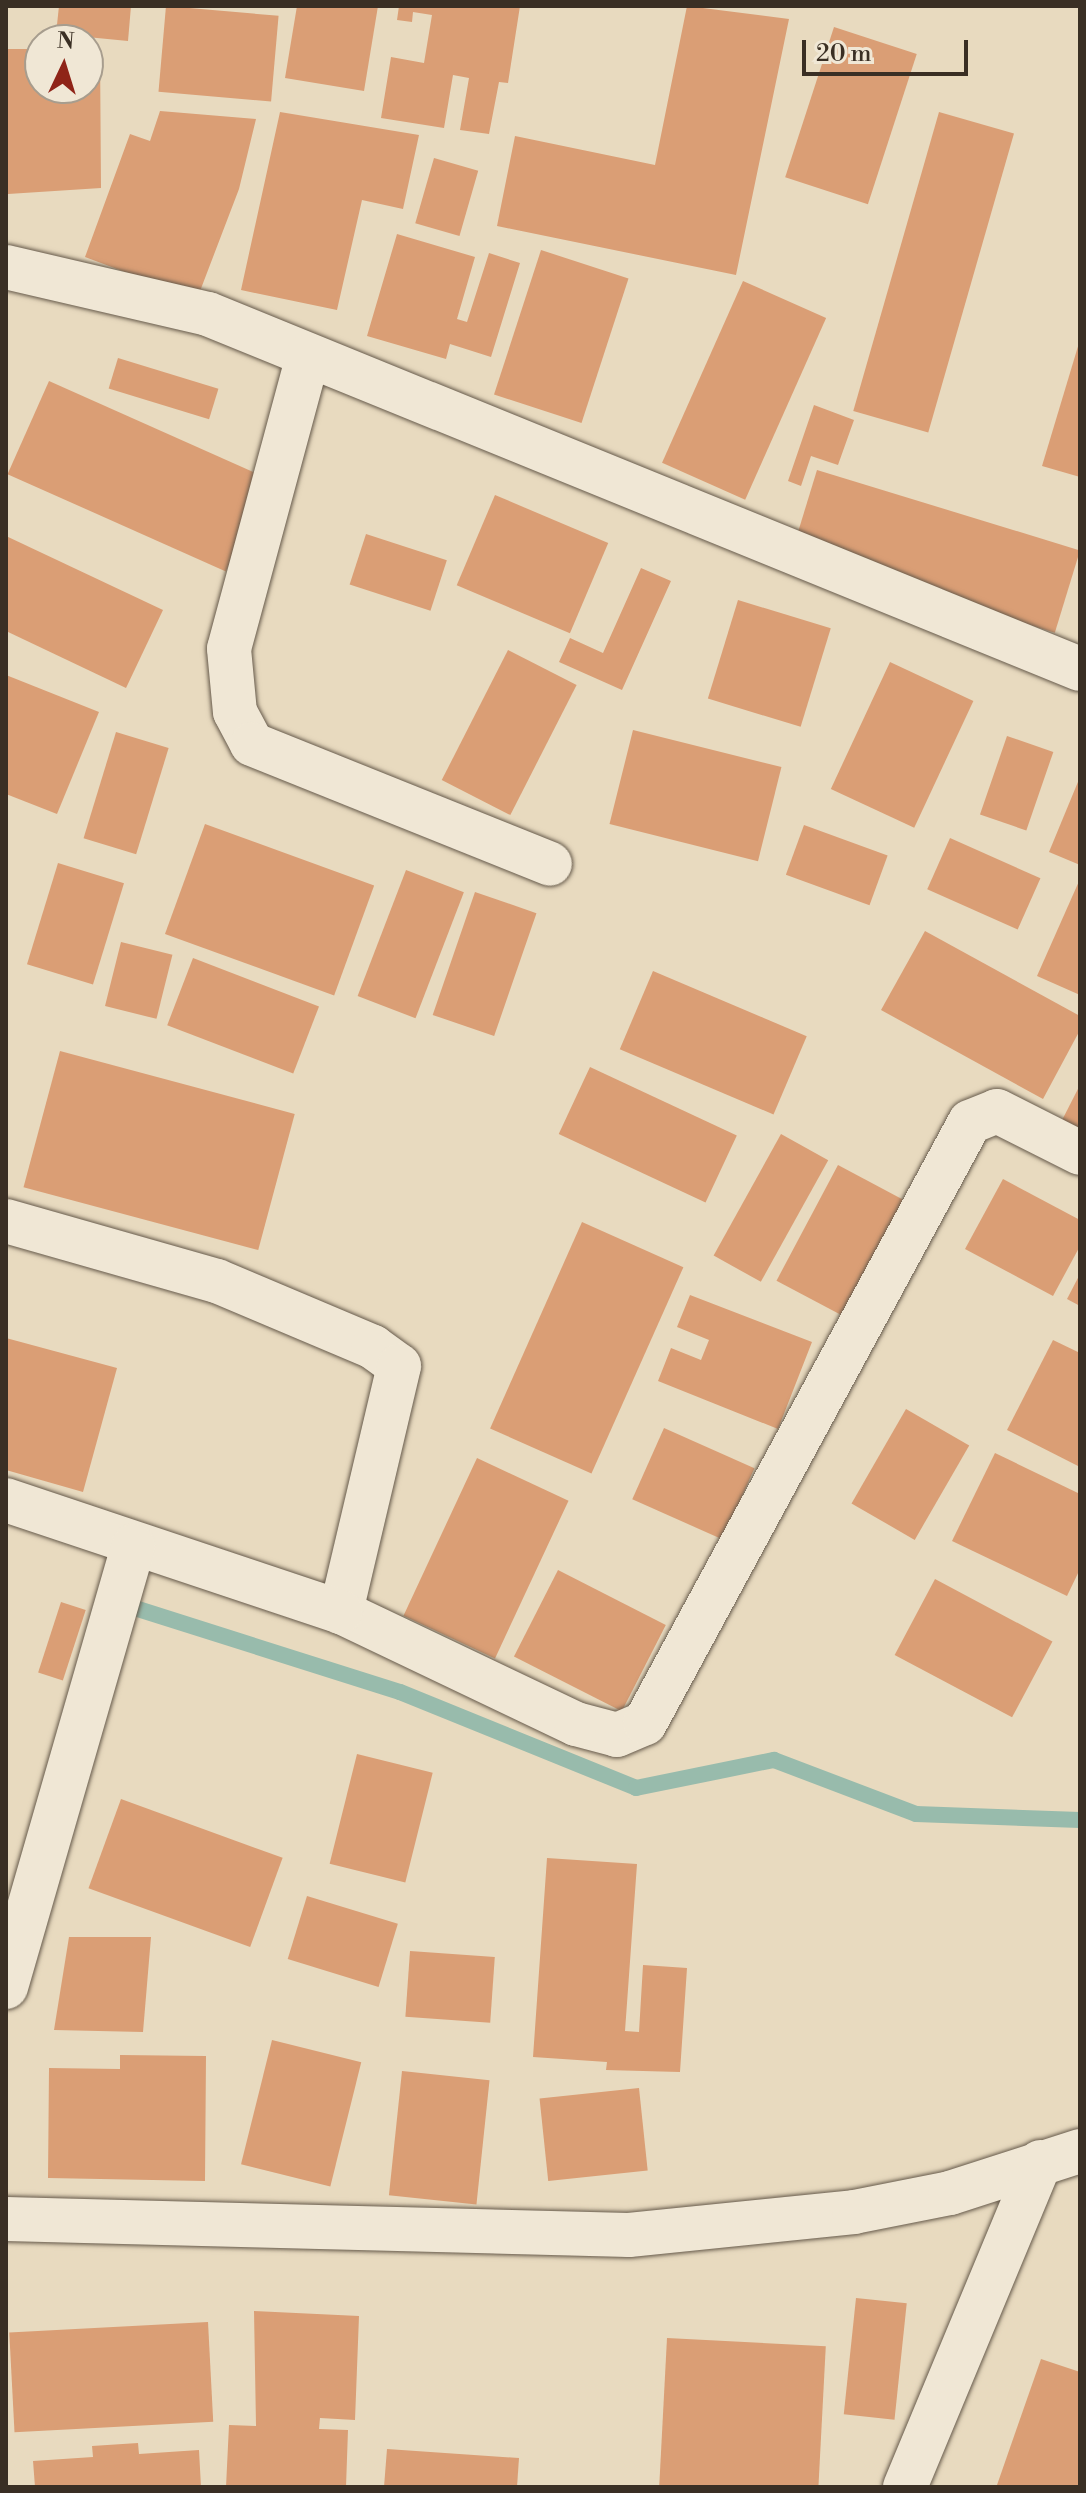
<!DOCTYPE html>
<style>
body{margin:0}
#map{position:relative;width:1086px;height:2493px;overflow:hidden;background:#e8dabf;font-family:"Libre Bodoni",serif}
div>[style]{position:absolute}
.stream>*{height:16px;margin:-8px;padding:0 8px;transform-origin:8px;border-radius:8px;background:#98bbac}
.building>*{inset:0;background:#da9e75;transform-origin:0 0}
.roads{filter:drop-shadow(0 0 2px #665a4b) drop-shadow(0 0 2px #665a4b)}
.minor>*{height:44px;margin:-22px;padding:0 22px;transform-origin:22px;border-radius:22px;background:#f0e7d5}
span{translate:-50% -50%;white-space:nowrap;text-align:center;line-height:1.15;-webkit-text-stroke:7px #f0e7d5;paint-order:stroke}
.frame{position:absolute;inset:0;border:8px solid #3a2f24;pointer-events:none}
.north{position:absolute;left:24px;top:24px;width:80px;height:80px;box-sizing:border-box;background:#f0e7d5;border:2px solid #a79d8e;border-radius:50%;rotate:4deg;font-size:22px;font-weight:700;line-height:32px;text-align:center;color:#3a2f24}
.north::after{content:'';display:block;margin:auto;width:28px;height:36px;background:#8f2418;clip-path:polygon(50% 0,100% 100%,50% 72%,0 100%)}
.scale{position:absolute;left:802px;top:40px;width:166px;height:36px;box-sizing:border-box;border:4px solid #3a2f24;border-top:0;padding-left:10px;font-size:24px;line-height:28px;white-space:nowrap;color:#3a2f24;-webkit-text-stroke:6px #f0e7d5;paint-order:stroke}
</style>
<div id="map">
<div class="stream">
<i style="left:119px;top:1603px;width:295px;rotate:17.6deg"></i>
<i style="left:400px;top:1692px;width:255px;rotate:22.1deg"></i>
<i style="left:636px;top:1788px;width:141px;rotate:-11.5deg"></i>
<i style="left:774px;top:1760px;width:152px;rotate:20.8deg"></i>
<i style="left:916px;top:1814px;width:164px;rotate:2.1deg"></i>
</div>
<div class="building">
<i style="clip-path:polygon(59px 6px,131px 6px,128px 41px,56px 34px)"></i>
<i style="left:166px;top:6px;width:113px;height:86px;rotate:5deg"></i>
<i style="clip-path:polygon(297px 6px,378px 6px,364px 91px,285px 78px)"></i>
<i style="clip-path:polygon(399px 6px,520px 6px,508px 83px,499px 82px,489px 134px,460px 130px,469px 78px,453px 75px,444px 128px,381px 118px,391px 57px,424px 63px,432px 15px,413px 12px,412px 22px,397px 20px)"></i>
<i style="clip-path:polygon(687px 6px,789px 19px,736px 275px,497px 226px,515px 136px,655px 165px)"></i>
<i style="left:834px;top:27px;width:87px;height:158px;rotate:18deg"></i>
<i style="clip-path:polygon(7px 49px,40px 49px,40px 88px,88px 88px,88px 49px,100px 49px,101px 188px,8px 194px)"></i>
<i style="clip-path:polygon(160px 111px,256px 119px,239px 189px,197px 299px,85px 257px,130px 134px,150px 141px)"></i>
<i style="clip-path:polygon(280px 112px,419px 135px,403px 209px,362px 200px,337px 310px,241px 290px)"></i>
<i style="left:939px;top:112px;width:78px;height:311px;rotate:16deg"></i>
<i style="left:434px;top:158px;width:46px;height:68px;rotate:16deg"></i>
<i style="clip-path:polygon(397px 234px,475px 257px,457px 319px,467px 322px,489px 253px,520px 263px,491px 357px,450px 344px,446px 359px,367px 336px)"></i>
<i style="left:541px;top:250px;width:92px;height:152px;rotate:18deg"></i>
<i style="left:743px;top:281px;width:91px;height:199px;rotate:24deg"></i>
<i style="clip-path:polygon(1079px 343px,1080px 343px,1080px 477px,1042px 466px)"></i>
<i style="left:118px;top:358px;width:105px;height:32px;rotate:17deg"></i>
<i style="left:49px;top:381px;width:239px;height:102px;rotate:24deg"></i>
<i style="clip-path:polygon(814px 405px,854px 420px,838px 465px,811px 456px,801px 486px,788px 481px)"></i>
<i style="left:817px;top:470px;width:275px;height:86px;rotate:17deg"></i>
<i style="left:495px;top:495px;width:123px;height:98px;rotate:23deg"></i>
<i style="left:366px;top:534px;width:85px;height:53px;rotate:18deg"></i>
<i style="clip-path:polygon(6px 536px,163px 610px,126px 688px,6px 631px)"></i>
<i style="clip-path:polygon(641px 568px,671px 581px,622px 690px,559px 662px,570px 638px,603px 653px)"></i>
<i style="left:738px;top:600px;width:97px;height:103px;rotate:17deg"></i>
<i style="left:508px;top:650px;width:77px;height:146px;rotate:27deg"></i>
<i style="left:890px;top:662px;width:92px;height:140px;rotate:25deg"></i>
<i style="clip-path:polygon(6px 675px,99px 712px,57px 814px,6px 794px)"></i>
<i style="left:633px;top:730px;width:153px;height:97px;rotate:14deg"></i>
<i style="left:116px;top:732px;width:55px;height:111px;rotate:17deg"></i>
<i style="left:1007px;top:736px;width:49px;height:83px;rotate:19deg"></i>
<i style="clip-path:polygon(1080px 777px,1080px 865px,1049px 852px)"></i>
<i style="left:205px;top:824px;width:180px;height:117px;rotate:20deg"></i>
<i style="left:804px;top:825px;width:89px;height:53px;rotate:20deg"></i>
<i style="left:950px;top:838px;width:99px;height:56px;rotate:24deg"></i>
<i style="left:58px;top:863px;width:69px;height:106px;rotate:17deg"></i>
<i style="left:406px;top:870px;width:62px;height:135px;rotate:21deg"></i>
<i style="clip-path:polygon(1080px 879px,1080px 995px,1037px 976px)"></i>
<i style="left:475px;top:892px;width:65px;height:130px;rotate:19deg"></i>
<i style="clip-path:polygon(925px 931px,1080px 1016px,1080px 1030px,1043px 1099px,881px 1010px)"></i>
<i style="left:121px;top:942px;width:53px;height:66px;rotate:14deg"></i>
<i style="left:193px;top:958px;width:135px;height:72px;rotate:21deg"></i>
<i style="left:653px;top:971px;width:167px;height:85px;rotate:23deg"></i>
<i style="left:60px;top:1051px;width:243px;height:141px;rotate:15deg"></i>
<i style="left:590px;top:1067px;width:162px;height:74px;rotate:25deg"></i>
<i style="clip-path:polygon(1080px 1085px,1080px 1141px,1057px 1130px)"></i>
<i style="left:781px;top:1134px;width:54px;height:139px;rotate:29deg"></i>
<i style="left:838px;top:1165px;width:84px;height:131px;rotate:28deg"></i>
<i style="clip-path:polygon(1003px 1179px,1080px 1220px,1080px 1246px,1053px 1296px,965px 1249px)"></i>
<i style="left:582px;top:1222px;width:111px;height:226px;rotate:24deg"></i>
<i style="clip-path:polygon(1080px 1274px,1080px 1306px,1067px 1299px)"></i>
<i style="clip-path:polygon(690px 1295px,812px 1342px,778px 1429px,658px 1381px,671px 1348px,701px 1360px,709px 1340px,677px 1327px)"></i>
<i style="clip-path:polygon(6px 1338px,117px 1368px,83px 1492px,6px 1470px)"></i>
<i style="clip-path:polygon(1053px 1340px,1080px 1353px,1080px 1467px,1007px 1430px)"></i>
<i style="left:906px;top:1409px;width:73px;height:109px;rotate:30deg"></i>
<i style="left:664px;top:1428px;width:99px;height:78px;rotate:24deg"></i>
<i style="clip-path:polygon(995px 1453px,1080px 1494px,1080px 1569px,1067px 1596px,952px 1541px)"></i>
<i style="left:477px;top:1458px;width:101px;height:174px;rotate:25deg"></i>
<i style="left:558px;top:1570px;width:121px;height:97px;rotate:27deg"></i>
<i style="left:935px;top:1579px;width:133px;height:86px;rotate:28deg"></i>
<i style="left:61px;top:1602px;width:26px;height:74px;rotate:18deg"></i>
<i style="left:357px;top:1754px;width:78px;height:113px;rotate:14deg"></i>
<i style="left:121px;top:1799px;width:172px;height:95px;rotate:20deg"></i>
<i style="clip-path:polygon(547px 1858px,637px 1864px,625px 2031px,639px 2032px,643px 1965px,687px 1968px,680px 2072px,606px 2070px,607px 2062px,533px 2057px)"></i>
<i style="left:307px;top:1896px;width:95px;height:66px;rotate:17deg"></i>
<i style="clip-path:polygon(69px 1937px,151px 1937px,143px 2032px,54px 2030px)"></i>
<i style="left:410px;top:1951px;width:85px;height:66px;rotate:4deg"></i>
<i style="left:272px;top:2040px;width:92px;height:128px;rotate:14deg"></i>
<i style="clip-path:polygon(120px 2055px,206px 2056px,205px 2181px,48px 2178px,49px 2068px,120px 2069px)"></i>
<i style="left:402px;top:2071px;width:88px;height:125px;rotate:6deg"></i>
<i style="left:639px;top:2088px;width:83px;height:100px;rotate:84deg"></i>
<i style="left:856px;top:2298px;width:51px;height:117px;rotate:6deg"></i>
<i style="clip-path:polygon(254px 2311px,359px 2316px,355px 2420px,320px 2418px,319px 2429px,348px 2430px,346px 2487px,226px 2487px,229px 2425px,256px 2426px)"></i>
<i style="left:208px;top:2322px;width:100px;height:199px;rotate:87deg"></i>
<i style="left:667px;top:2338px;width:159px;height:149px;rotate:3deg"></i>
<i style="clip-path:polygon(1041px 2359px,1080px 2372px,1080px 2487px,997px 2485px)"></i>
<i style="clip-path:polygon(138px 2443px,139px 2454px,199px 2450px,201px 2487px,35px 2487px,33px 2461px,93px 2457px,92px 2446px)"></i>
<i style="clip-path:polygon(387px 2449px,519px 2458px,517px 2487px,384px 2487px)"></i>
</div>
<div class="roads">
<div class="minor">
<i style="left:6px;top:267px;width:207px;rotate:13.1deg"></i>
<i style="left:208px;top:314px;width:941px;rotate:22.15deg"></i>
<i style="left:308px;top:356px;width:303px;rotate:105.1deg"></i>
<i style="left:229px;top:649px;width:63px;rotate:84.6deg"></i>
<i style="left:235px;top:712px;width:36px;rotate:62deg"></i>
<i style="left:252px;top:744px;width:321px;rotate:21.9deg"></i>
<i style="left:6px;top:1221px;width:219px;rotate:15.9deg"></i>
<i style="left:217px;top:1281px;width:169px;rotate:22.9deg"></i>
<i style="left:373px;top:1347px;width:32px;rotate:36deg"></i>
<i style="left:399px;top:1366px;width:253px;rotate:103.3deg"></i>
<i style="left:341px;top:1612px;width:260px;rotate:25.5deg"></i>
<i style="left:576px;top:1724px;width:42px;rotate:15deg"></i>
<i style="left:617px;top:1735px;width:30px;rotate:-23deg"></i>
<i style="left:645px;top:1723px;width:683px;rotate:-61.6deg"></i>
<i style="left:970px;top:1122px;width:29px;rotate:-22deg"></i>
<i style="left:997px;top:1111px;width:93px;rotate:26.8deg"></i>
<i style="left:6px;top:1500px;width:353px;rotate:18.5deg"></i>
<i style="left:6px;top:1987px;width:459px;rotate:-73.9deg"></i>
<i style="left:6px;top:2219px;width:623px;rotate:1.47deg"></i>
<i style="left:629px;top:2235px;width:226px;rotate:-5.8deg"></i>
<i style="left:854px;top:2212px;width:98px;rotate:-11.2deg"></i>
<i style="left:950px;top:2193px;width:137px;rotate:-17.9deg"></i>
<i style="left:905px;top:2487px;width:352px;rotate:-67.4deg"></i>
</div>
</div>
<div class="frame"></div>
<div class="north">N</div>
<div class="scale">20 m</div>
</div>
